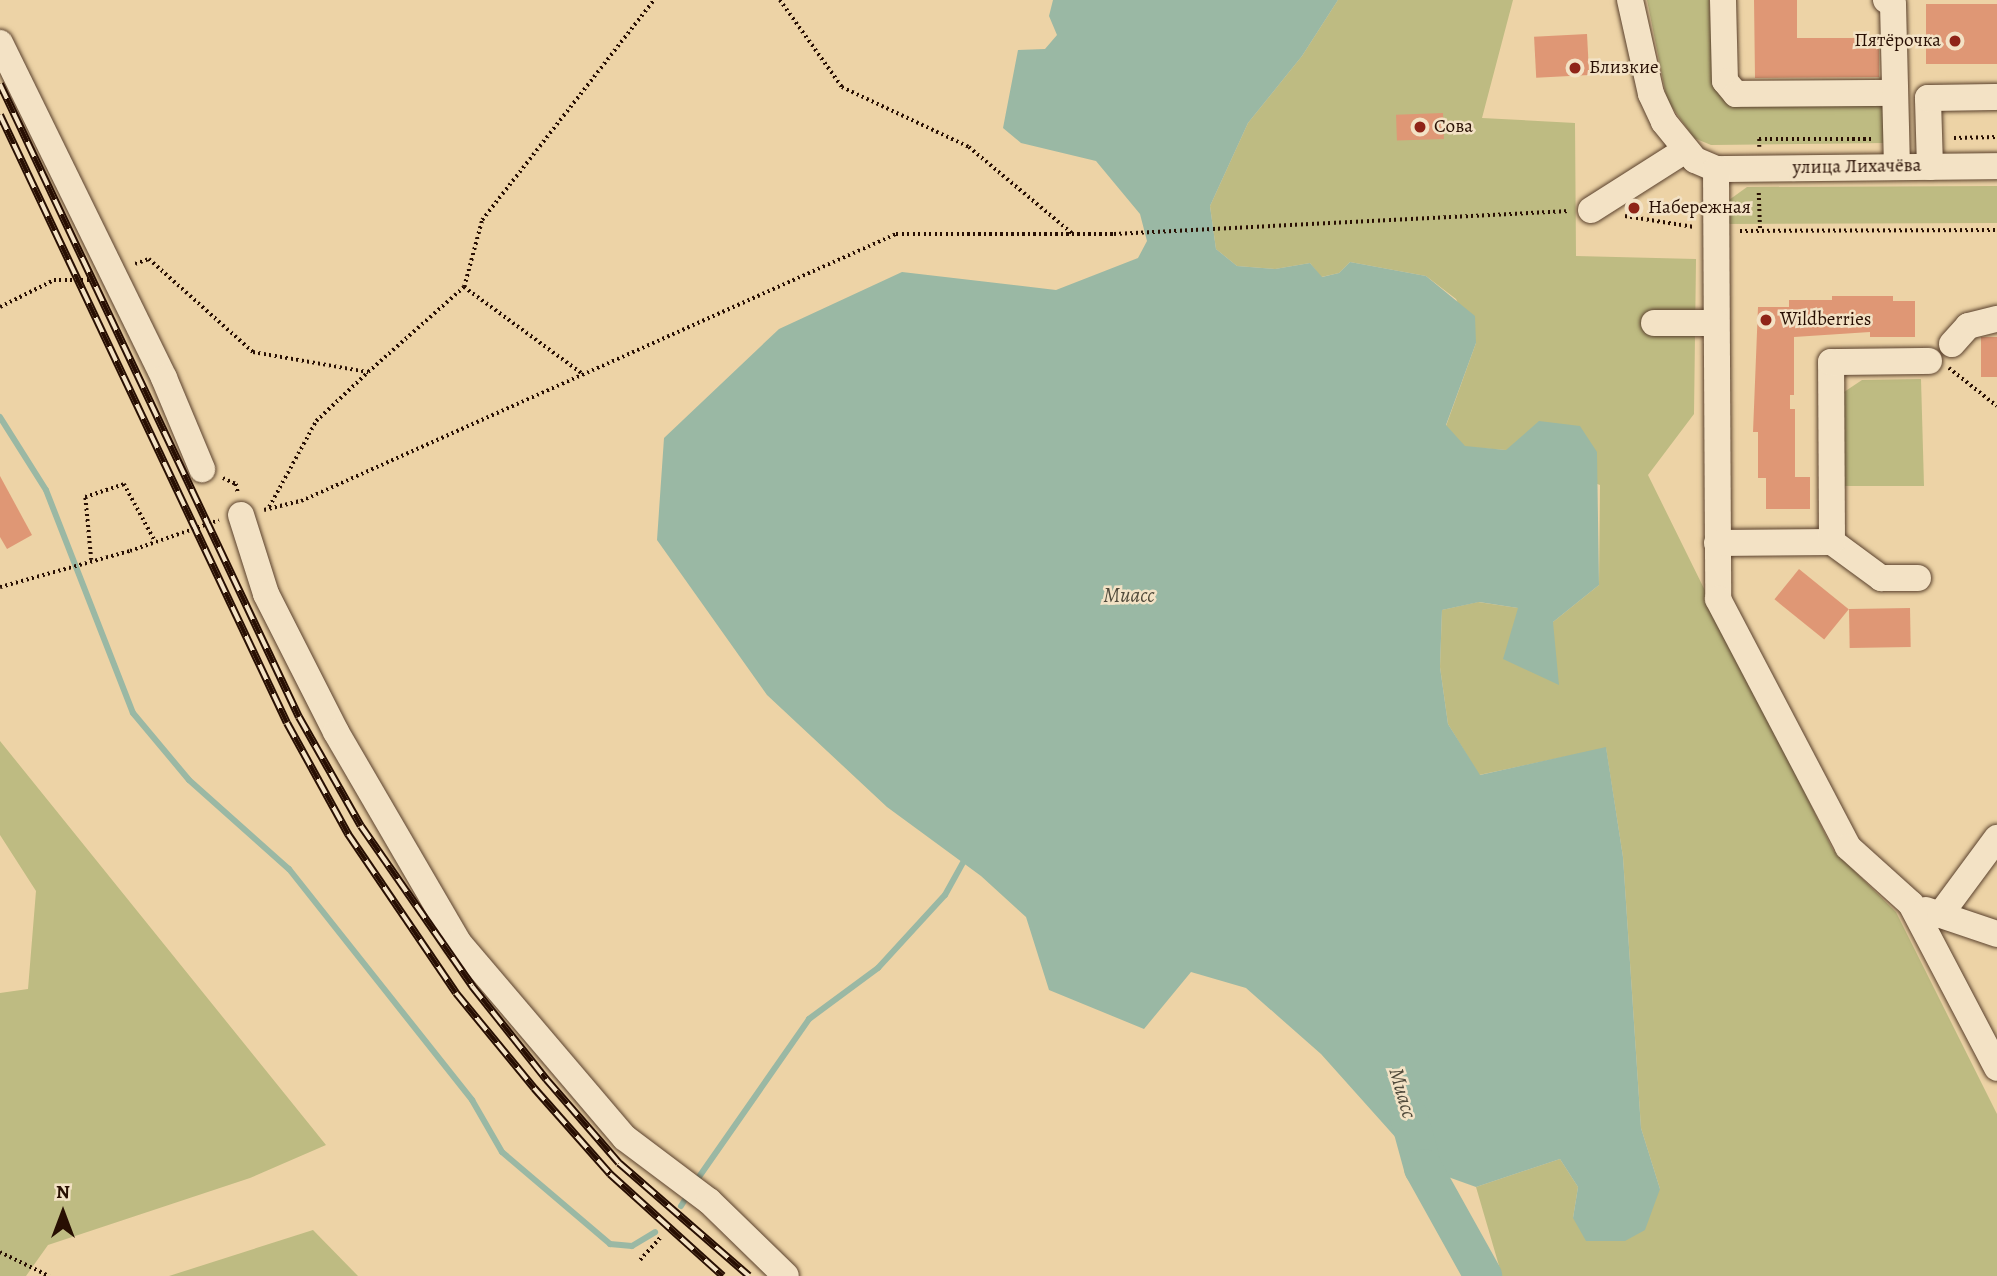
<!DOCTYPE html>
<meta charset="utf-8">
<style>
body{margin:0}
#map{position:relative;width:1997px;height:1276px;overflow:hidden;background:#edd3a6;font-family:Alegreya,serif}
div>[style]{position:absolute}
.green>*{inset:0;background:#bebb82}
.water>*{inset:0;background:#9ab8a4}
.stream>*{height:6px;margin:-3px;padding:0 3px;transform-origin:3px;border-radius:3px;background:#9ab8a4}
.river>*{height:38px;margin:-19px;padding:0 19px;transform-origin:19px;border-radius:19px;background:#9ab8a4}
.building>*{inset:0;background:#df9775;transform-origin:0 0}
.path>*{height:3.5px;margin-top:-1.75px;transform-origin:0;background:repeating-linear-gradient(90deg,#280f03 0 2px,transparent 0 5.5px)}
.roads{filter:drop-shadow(0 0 2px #59402c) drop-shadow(0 0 2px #59402c)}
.minor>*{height:26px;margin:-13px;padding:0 13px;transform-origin:13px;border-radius:13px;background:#f3e2c5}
.rail>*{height:8px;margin-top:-4px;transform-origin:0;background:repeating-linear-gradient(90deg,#f3e2c5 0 16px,#280f03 0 32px);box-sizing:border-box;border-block:2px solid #280f03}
.dots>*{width:19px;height:19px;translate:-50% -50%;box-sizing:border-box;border:4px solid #f3e2c5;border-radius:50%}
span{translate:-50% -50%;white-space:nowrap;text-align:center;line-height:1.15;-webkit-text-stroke:5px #f3e2c5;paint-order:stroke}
.poi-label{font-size:19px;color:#280f03}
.right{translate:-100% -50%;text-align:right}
.left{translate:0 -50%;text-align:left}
.street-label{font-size:19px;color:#280f03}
.water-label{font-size:21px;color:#504a3b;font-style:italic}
.north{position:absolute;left:28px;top:1178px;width:70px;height:70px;-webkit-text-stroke:5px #f3e2c5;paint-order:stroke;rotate:0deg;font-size:19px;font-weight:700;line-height:28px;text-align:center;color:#280f03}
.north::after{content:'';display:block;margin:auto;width:24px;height:32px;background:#280f03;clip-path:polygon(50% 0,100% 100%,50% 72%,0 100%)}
</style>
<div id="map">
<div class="green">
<i style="clip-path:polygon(1338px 0,1513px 0,1482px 118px,1575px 123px,1576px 256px,1696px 259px,1694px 414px,1648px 475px,1833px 850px,1896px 912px,1997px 1114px,1997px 1276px,1502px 1276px,1476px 1187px,1560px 1159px,1578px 1187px,1573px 1218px,1660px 1189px,1641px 1128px,1623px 857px,1606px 748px,1479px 775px,1448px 724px,1440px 667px,1442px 610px,1478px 602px,1518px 608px,1553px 622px,1599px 585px,1600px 485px,1506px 450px,1465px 447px,1446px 426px,1476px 343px,1456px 299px,1426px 276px,1350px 262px,1339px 273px,1321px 277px,1310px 263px,1275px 269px,1237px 266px,1216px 249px,1210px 206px,1248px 123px,1302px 56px)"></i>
<i style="clip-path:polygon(1647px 0,1709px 0,1714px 80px,1885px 103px,1885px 143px,1711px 145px,1694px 138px,1667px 100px)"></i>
<i style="clip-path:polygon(1997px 186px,1997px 223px,1725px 224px,1729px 200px,1747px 187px)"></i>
<i style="clip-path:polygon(1921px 379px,1924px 486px,1844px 486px,1844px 392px,1862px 380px)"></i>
<i style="clip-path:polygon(0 741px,326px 1145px,250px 1178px,48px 1245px,26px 1276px,0 1276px,0 993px,28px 989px,36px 891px,0 835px)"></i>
<i style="clip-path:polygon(313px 1230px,358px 1276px,169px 1276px)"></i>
</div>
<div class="water">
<i style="clip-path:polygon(1053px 0,1338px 0,1302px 56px,1248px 123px,1210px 206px,1216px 249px,1237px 266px,1275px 269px,1310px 263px,1322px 277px,1339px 273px,1350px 262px,1426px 276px,1475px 316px,1476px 343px,1446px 425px,1465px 446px,1506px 450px,1539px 421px,1580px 426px,1597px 452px,1599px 585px,1553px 622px,1559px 685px,1503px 659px,1518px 608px,1479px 602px,1442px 610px,1440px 667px,1448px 724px,1480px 775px,1606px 747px,1623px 857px,1641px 1128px,1660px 1189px,1645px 1230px,1625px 1241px,1586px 1241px,1573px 1218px,1578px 1187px,1560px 1159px,1476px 1187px,1423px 1168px,1321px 1054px,1246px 988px,1191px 972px,1144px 1029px,1049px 990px,1026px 917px,981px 876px,887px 807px,767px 695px,657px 540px,664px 438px,779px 329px,902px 272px,1056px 290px,1138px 258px,1147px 241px,1140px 214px,1096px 161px,1021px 143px,1003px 128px,1018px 50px,1045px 49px,1057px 35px,1049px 16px)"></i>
</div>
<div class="stream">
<i style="left:0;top:417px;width:86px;rotate:57.8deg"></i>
<i style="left:46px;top:490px;width:239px;rotate:68.7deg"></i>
<i style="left:133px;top:713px;width:87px;rotate:50.1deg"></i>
<i style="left:189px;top:780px;width:134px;rotate:41.7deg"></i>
<i style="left:289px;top:869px;width:295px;rotate:51.6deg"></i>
<i style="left:472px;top:1100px;width:60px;rotate:60deg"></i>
<i style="left:502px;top:1152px;width:142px;rotate:40.4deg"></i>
<i style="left:610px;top:1244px;width:22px;rotate:5deg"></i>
<i style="left:632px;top:1246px;width:27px;rotate:-31deg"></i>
<i style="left:694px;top:1184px;width:201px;rotate:-55.1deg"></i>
<i style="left:809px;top:1019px;width:86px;rotate:-36.5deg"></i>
<i style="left:878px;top:968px;width:99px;rotate:-47.5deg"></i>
<i style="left:945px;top:895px;width:37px;rotate:-61deg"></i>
<i style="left:681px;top:1206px;width:15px;rotate:-58deg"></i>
</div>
<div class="river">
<i style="left:1409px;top:1117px;width:53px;rotate:74.6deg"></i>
<i style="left:1423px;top:1168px;width:124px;rotate:60.9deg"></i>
</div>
<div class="building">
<i style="clip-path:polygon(1754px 0,1797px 0,1797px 38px,1879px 38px,1879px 77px,1755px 78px)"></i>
<i style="left:1997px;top:4px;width:60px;height:71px;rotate:90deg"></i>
<i style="left:1587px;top:34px;width:41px;height:53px;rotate:87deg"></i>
<i style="left:1443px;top:113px;width:26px;height:47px;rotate:88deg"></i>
<i style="clip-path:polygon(1832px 296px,1893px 296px,1893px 301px,1915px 301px,1915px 337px,1870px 337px,1870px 332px,1794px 337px,1794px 395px,1790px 395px,1790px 409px,1795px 409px,1795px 477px,1810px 477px,1810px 509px,1766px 509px,1766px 478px,1758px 478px,1758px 432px,1753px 432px,1758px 307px,1789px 307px,1789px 300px,1832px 300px)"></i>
<i style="left:1981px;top:337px;width:16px;height:40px"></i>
<i style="clip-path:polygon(0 476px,32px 535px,7px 549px,0 537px)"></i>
<i style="left:1799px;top:569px;width:64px;height:39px;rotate:39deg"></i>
<i style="left:1910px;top:608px;width:39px;height:61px;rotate:89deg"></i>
</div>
<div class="path">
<i style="left:780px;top:0;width:107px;rotate:54.5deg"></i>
<i style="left:842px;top:87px;width:140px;rotate:25.3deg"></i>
<i style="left:969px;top:147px;width:136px;rotate:39.9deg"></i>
<i style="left:1954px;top:138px;width:43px;rotate:-1.3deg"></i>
<i style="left:1759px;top:147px;width:8px;rotate:-90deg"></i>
<i style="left:1759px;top:139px;width:113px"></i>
<i style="left:1759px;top:193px;width:38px;rotate:88deg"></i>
<i style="left:1625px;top:216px;width:70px;rotate:9.1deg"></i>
<i style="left:1740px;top:231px;width:257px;rotate:-0.2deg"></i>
<i style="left:135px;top:264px;width:15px;rotate:-20deg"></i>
<i style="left:149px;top:259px;width:140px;rotate:41.8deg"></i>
<i style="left:253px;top:352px;width:117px;rotate:9.9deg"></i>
<i style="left:368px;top:372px;width:128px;rotate:-41.5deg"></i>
<i style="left:464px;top:287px;width:147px;rotate:36.2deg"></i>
<i style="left:464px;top:287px;width:69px;rotate:-75deg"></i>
<i style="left:482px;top:220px;width:279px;rotate:-52deg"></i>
<i style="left:0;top:307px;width:60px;rotate:-26.6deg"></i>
<i style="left:54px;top:280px;width:37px"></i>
<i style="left:1949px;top:368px;width:61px;rotate:38.4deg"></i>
<i style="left:223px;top:478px;width:14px;rotate:25deg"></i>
<i style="left:236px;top:484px;width:9px;rotate:77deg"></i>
<i style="left:269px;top:507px;width:98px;rotate:-61.3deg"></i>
<i style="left:316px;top:421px;width:71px;rotate:-43.3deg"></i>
<i style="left:264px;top:510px;width:38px;rotate:-14deg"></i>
<i style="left:301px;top:501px;width:652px;rotate:-24.17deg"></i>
<i style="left:896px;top:234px;width:218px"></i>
<i style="left:1114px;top:234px;width:456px;rotate:-2.9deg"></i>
<i style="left:91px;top:560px;width:63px;rotate:-95.4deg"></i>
<i style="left:85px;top:497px;width:41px;rotate:-18.4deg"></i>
<i style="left:124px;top:484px;width:65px;rotate:61.5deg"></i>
<i style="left:0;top:587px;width:135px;rotate:-15.5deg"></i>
<i style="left:130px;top:551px;width:94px;rotate:-19.2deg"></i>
<i style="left:0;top:1252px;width:55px;rotate:26.1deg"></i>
<i style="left:640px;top:1260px;width:30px;rotate:-48deg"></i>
</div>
<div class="roads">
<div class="minor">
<i style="left:1630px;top:0;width:96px;rotate:77.4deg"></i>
<i style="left:1651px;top:94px;width:31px;rotate:65deg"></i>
<i style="left:1664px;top:122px;width:49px;rotate:50.8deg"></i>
<i style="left:1695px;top:160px;width:23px;rotate:23deg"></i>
<i style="left:1716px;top:169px;width:281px;rotate:-0.6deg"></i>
<i style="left:1723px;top:0;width:81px;rotate:88.6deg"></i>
<i style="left:1725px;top:81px;width:17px;rotate:50deg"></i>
<i style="left:1736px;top:94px;width:159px;rotate:-0.4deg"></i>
<i style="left:1886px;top:0;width:8px;rotate:30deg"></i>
<i style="left:1893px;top:4px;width:163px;rotate:88.6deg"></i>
<i style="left:0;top:43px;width:373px;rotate:63.9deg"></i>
<i style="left:164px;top:378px;width:99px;rotate:67.3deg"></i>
<i style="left:1930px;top:167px;width:69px;rotate:-91.7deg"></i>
<i style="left:1928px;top:98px;width:69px;rotate:-0.8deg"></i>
<i style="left:1716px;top:169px;width:430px;rotate:89.7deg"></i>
<i style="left:1718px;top:599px;width:280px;rotate:62.3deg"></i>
<i style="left:1848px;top:847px;width:85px;rotate:42.1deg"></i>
<i style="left:1911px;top:904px;width:185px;rotate:62.3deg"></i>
<i style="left:1591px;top:210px;width:110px;rotate:-32.4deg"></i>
<i style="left:1654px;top:323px;width:62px"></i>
<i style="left:1952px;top:344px;width:24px;rotate:-48deg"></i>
<i style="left:1968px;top:326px;width:30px;rotate:-14deg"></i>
<i style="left:241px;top:515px;width:83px;rotate:72.4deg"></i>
<i style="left:266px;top:594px;width:155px;rotate:63.1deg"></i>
<i style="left:336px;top:732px;width:243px;rotate:59.8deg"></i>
<i style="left:458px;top:942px;width:257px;rotate:49.6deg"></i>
<i style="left:625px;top:1138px;width:105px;rotate:36.9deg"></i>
<i style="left:709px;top:1201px;width:107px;rotate:44.2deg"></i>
<i style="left:1832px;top:542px;width:61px;rotate:36.3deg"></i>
<i style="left:1881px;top:578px;width:37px"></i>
<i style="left:1717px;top:543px;width:115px;rotate:-0.5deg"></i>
<i style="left:1832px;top:542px;width:180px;rotate:-90.3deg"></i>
<i style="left:1831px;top:362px;width:98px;rotate:-0.6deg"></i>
<i style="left:1926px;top:910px;width:75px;rotate:18.7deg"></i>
<i style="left:1940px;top:915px;width:96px;rotate:-53.5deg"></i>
</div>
</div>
<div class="rail">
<i style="left:0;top:84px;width:700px;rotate:64.72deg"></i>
<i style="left:299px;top:717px;width:125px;rotate:60.4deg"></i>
<i style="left:361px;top:826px;width:195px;rotate:55.2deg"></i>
<i style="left:472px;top:986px;width:119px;rotate:51.5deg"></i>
<i style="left:546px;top:1079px;width:111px;rotate:49deg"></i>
<i style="left:619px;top:1163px;width:172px;rotate:41deg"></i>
<i style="left:0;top:115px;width:672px;rotate:64.73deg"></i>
<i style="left:287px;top:723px;width:127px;rotate:61.2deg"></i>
<i style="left:348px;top:834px;width:192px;rotate:55.8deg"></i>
<i style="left:456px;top:993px;width:123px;rotate:50.6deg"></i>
<i style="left:534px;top:1088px;width:115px;rotate:48.5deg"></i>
<i style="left:610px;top:1174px;width:152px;rotate:42.1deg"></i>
</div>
<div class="dots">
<i style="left:1955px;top:41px;background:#8f2418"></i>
<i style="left:1575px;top:68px;background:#8f2418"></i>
<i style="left:1420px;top:127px;background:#8f2418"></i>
<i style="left:1634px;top:208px;background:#8f2418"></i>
<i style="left:1766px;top:320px;background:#8f2418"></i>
</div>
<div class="poi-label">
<span class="right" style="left:1941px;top:41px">Пятёрочка</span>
<span class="left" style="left:1589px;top:68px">Близкие</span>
<span class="left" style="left:1434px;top:127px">Сова</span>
<span class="left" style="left:1648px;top:208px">Набережная</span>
<span class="left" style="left:1780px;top:320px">Wildberries</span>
</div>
<div class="street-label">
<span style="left:1857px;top:167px;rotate:-1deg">улица Лихачёва</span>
</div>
<div class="water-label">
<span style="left:1129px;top:595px">Миасс</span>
<span style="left:1403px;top:1093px;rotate:74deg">Миасс</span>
</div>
<div class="north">N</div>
</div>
